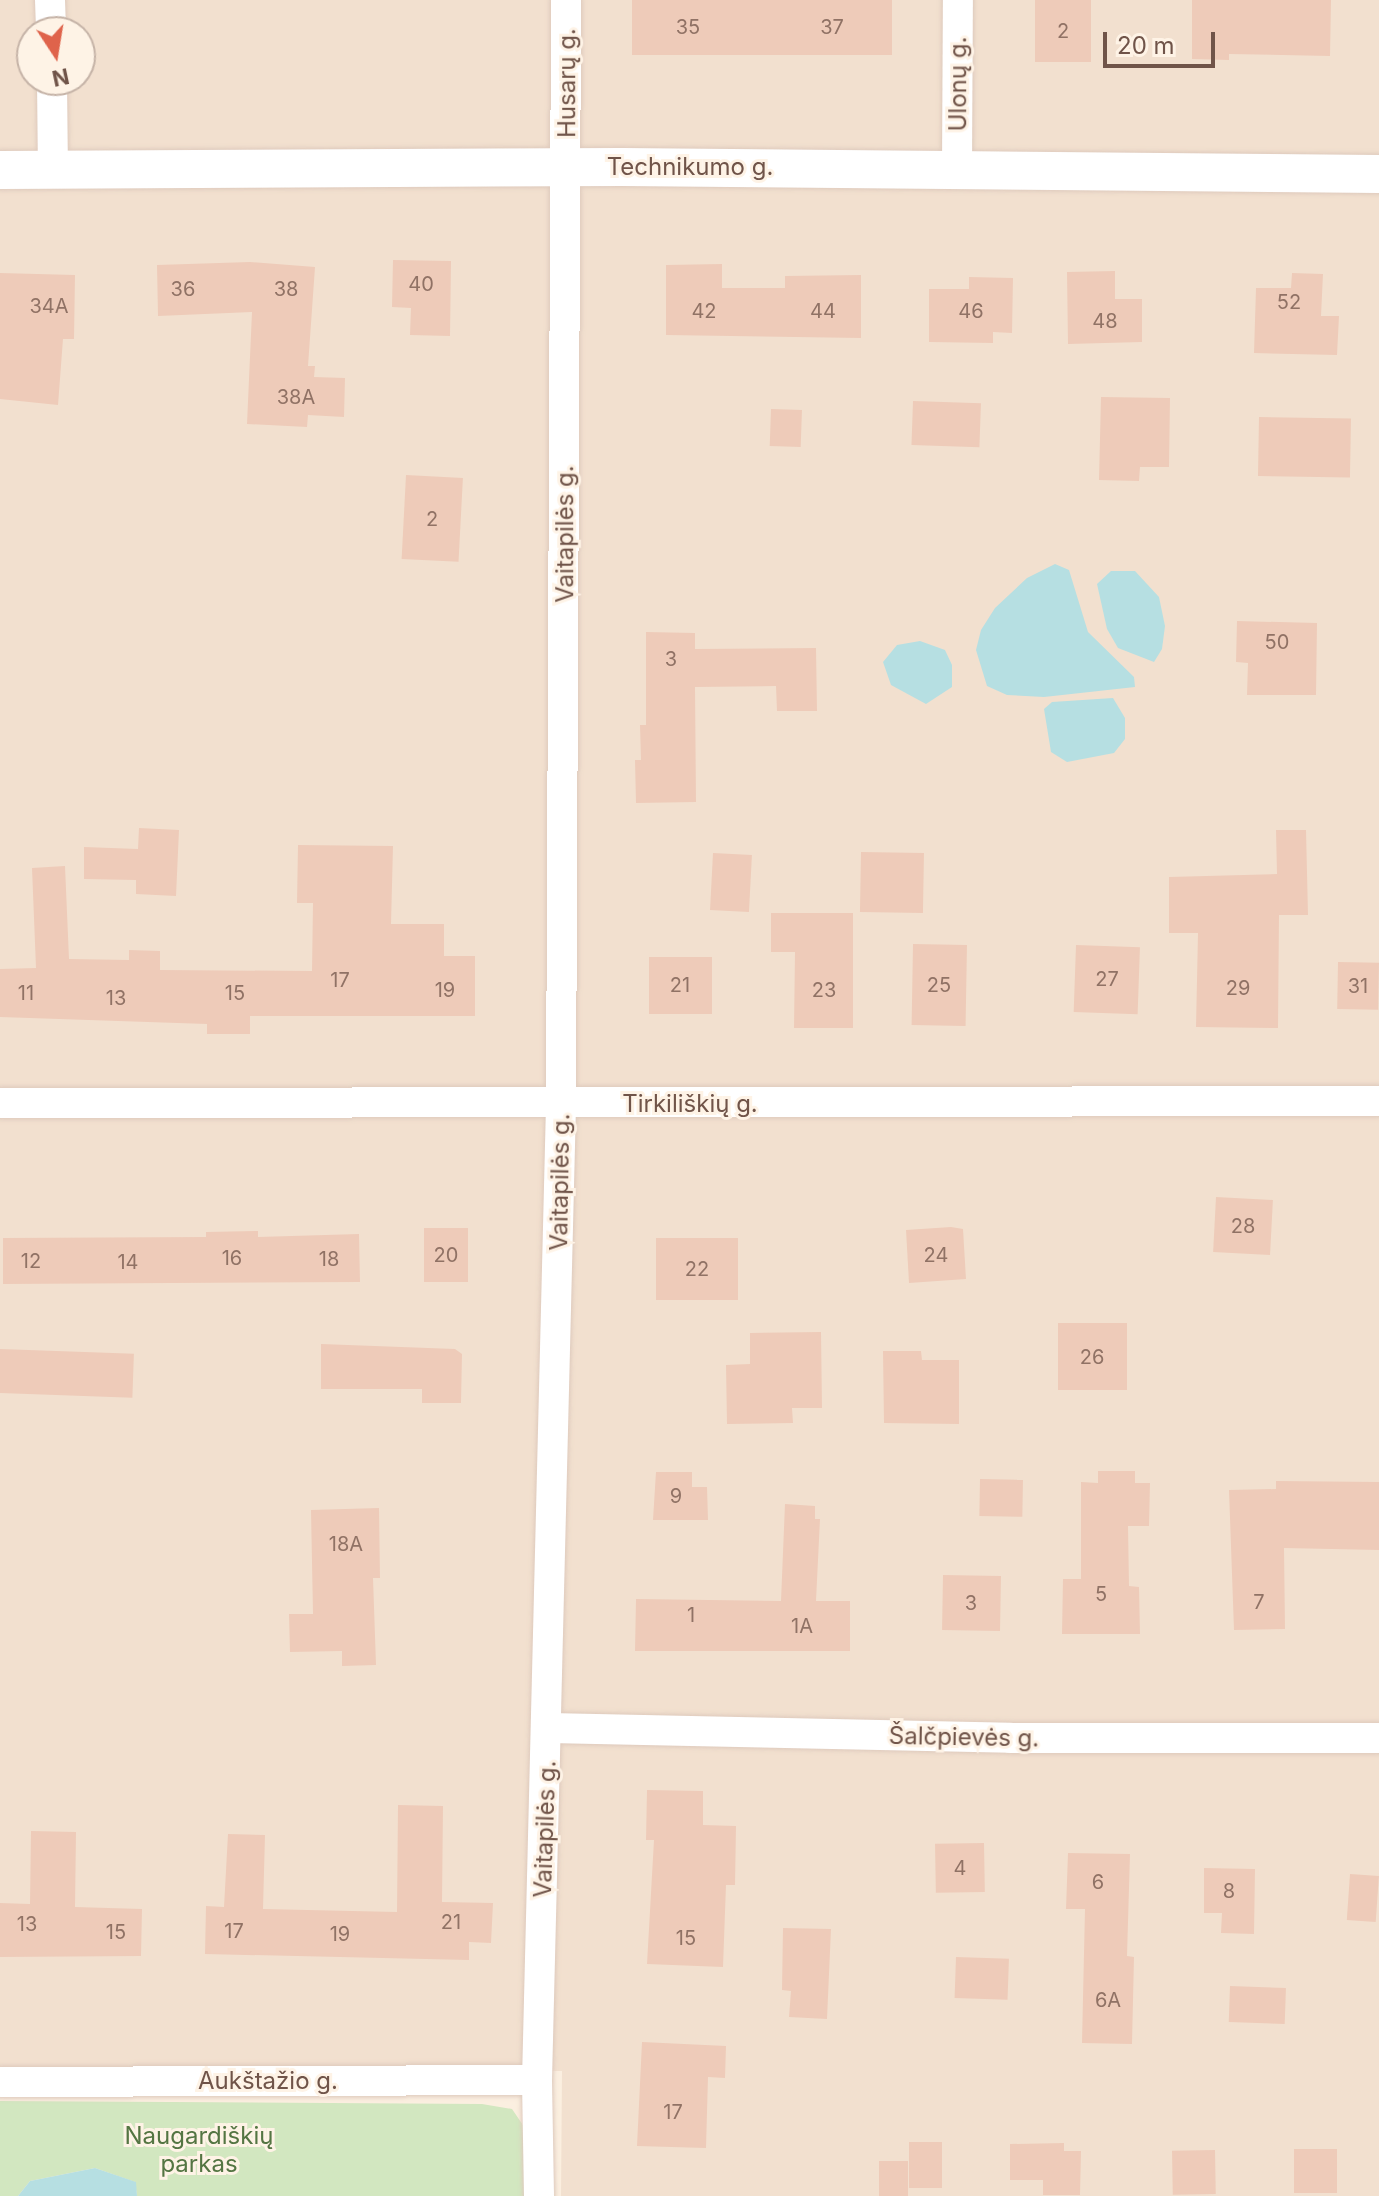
<!DOCTYPE html>
<meta charset="utf-8">
<style>
body{margin:0}
#map{position:relative;width:1379px;height:2196px;overflow:hidden;background:#fbefe0;font-family:Inter,sans-serif}
div>[style]{position:absolute}
.residential>*{inset:0;background:#f2e0cf}
.green>*{inset:0;background:#d2e7c0}
.water>*{inset:0;background:#b6dfe2}
.building>*{inset:0;background:#eecbb9;transform-origin:0 0}
.roads{filter:drop-shadow(0 0 2px #decabd) drop-shadow(0 0 2px #decabd)}
.minor>*{height:30px;margin:-15px;padding:0 15px;transform-origin:15px;border-radius:15px;background:#fff}
.tertiary>*{height:38px;margin:-19px;padding:0 19px;transform-origin:19px;border-radius:19px;background:#fff}
span{translate:-50% -50%;white-space:nowrap;text-align:center;line-height:1.15;-webkit-text-stroke:6px #fef3e6;paint-order:stroke}
.number-label{font-size:20px;color:#907265}
.number-label span{-webkit-text-stroke-width:0}
.street-label{font-size:24px;color:#705449}
.park-label{font-size:24px;color:#547542}
.north{position:absolute;left:16px;top:16px;width:80px;height:80px;box-sizing:border-box;background:#fef3e6;border:2px solid #c5b3a7;border-radius:50%;rotate:168deg;font-size:22px;font-weight:700;line-height:32px;text-align:center;color:#705449}
.north::after{content:'';display:block;margin:auto;width:28px;height:36px;background:#df634b;clip-path:polygon(50% 0,100% 100%,50% 72%,0 100%)}
.scale{position:absolute;left:1103px;top:32px;width:112px;height:36px;box-sizing:border-box;border:4px solid #705449;border-top:0;padding-left:10px;font-size:24px;line-height:28px;white-space:nowrap;color:#705449;-webkit-text-stroke:6px #fef3e6;paint-order:stroke}
</style>
<div id="map">
<div class="residential">
<i style="clip-path:polygon(evenodd,0 0,1379px 0,1379px 2196px,561px 2196px,562px 2071px,0 2072px,0 0,32px 32px,80px 32px,80px 80px,32px 80px,32px 32px)"></i>
</div>
<div class="green">
<i style="clip-path:polygon(0 2101px,482px 2104px,512px 2109px,527px 2131px,527px 2196px,137px 2196px,135px 2182px,95px 2168px,30px 2181px,18px 2196px,0 2196px)"></i>
</div>
<div class="water">
<i style="clip-path:polygon(1055px 564px,1069px 570px,1088px 632px,1134px 677px,1135px 687px,1044px 697px,1007px 695px,987px 686px,976px 650px,981px 630px,995px 608px,1027px 578px)"></i>
<i style="clip-path:polygon(1111px 571px,1135px 571px,1159px 597px,1165px 626px,1162px 649px,1154px 662px,1118px 648px,1107px 629px,1097px 584px)"></i>
<i style="clip-path:polygon(920px 641px,945px 650px,952px 665px,952px 687px,926px 704px,891px 685px,883px 662px,897px 645px)"></i>
<i style="clip-path:polygon(1113px 698px,1125px 718px,1125px 739px,1114px 753px,1067px 762px,1051px 752px,1044px 709px,1052px 702px)"></i>
<i style="clip-path:polygon(95px 2168px,136px 2182px,137px 2196px,18px 2196px,30px 2181px)"></i>
</div>
<div class="building">
<i style="left:632px;top:0;width:260px;height:55px"></i>
<i style="left:1035px;top:0;width:56px;height:62px"></i>
<i style="clip-path:polygon(1192px 0,1331px 0,1330px 56px,1229px 54px,1229px 60px,1192px 59px)"></i>
<i style="clip-path:polygon(393px 260px,451px 261px,450px 336px,410px 335px,411px 308px,392px 307px)"></i>
<i style="clip-path:polygon(250px 262px,315px 267px,308px 366px,315px 366px,314px 377px,345px 378px,344px 417px,308px 415px,307px 427px,247px 424px,252px 312px,158px 316px,157px 265px)"></i>
<i style="clip-path:polygon(722px 264px,722px 288px,785px 288px,785px 276px,861px 275px,861px 338px,666px 335px,666px 265px)"></i>
<i style="clip-path:polygon(1115px 271px,1115px 299px,1142px 299px,1142px 342px,1068px 344px,1067px 272px)"></i>
<i style="clip-path:polygon(0 273px,75px 275px,74px 339px,63px 339px,58px 405px,0 399px)"></i>
<i style="clip-path:polygon(1292px 273px,1323px 274px,1321px 316px,1339px 316px,1337px 355px,1254px 353px,1256px 288px,1291px 288px)"></i>
<i style="clip-path:polygon(969px 277px,1013px 278px,1012px 333px,993px 332px,993px 343px,929px 342px,929px 289px,969px 289px)"></i>
<i style="clip-path:polygon(1101px 397px,1170px 398px,1169px 467px,1140px 467px,1139px 481px,1099px 480px)"></i>
<i style="left:913px;top:401px;width:68px;height:44px;rotate:2deg"></i>
<i style="left:771px;top:409px;width:31px;height:37px;rotate:2deg"></i>
<i style="left:1259px;top:417px;width:92px;height:59px;rotate:1deg"></i>
<i style="left:406px;top:475px;width:57px;height:84px;rotate:3deg"></i>
<i style="clip-path:polygon(1237px 621px,1317px 623px,1316px 695px,1247px 695px,1248px 663px,1236px 662px)"></i>
<i style="clip-path:polygon(646px 632px,695px 633px,695px 649px,816px 648px,817px 711px,777px 711px,776px 686px,695px 687px,696px 802px,636px 803px,635px 760px,641px 760px,640px 725px,646px 725px)"></i>
<i style="clip-path:polygon(139px 828px,179px 830px,176px 896px,136px 894px,136px 880px,84px 879px,84px 847px,138px 849px)"></i>
<i style="clip-path:polygon(1276px 830px,1306px 830px,1308px 915px,1279px 915px,1278px 1028px,1196px 1027px,1198px 933px,1169px 933px,1169px 877px,1277px 874px)"></i>
<i style="clip-path:polygon(298px 845px,393px 846px,391px 924px,444px 924px,444px 956px,475px 956px,475px 1016px,250px 1016px,250px 1034px,207px 1034px,207px 1024px,0 1017px,0 969px,36px 968px,32px 868px,65px 866px,69px 959px,129px 960px,129px 950px,160px 951px,160px 970px,312px 971px,313px 903px,297px 903px)"></i>
<i style="left:861px;top:852px;width:63px;height:60px;rotate:1deg"></i>
<i style="left:713px;top:853px;width:39px;height:57px;rotate:3deg"></i>
<i style="clip-path:polygon(771px 913px,853px 913px,853px 1028px,794px 1028px,795px 952px,771px 952px)"></i>
<i style="left:913px;top:944px;width:54px;height:81px;rotate:1deg"></i>
<i style="left:1076px;top:945px;width:64px;height:67px;rotate:2deg"></i>
<i style="left:649px;top:957px;width:63px;height:57px"></i>
<i style="left:1338px;top:962px;width:41px;height:47px;rotate:1deg"></i>
<i style="left:1216px;top:1197px;width:57px;height:55px;rotate:3deg"></i>
<i style="clip-path:polygon(951px 1227px,963px 1229px,966px 1279px,909px 1283px,906px 1230px)"></i>
<i style="left:424px;top:1228px;width:44px;height:54px"></i>
<i style="clip-path:polygon(258px 1231px,258px 1237px,359px 1234px,360px 1282px,3px 1284px,3px 1238px,206px 1237px,206px 1232px)"></i>
<i style="left:656px;top:1238px;width:82px;height:62px"></i>
<i style="left:1058px;top:1323px;width:69px;height:67px"></i>
<i style="clip-path:polygon(821px 1332px,822px 1408px,792px 1408px,793px 1423px,727px 1424px,726px 1365px,750px 1364px,750px 1333px)"></i>
<i style="clip-path:polygon(321px 1344px,455px 1349px,462px 1354px,461px 1403px,422px 1403px,422px 1389px,321px 1389px)"></i>
<i style="left:0;top:1349px;width:134px;height:44px;rotate:2deg"></i>
<i style="clip-path:polygon(883px 1351px,921px 1351px,922px 1360px,959px 1360px,959px 1424px,884px 1423px)"></i>
<i style="clip-path:polygon(1098px 1471px,1135px 1471px,1135px 1483px,1150px 1483px,1149px 1526px,1128px 1526px,1129px 1586px,1139px 1587px,1140px 1634px,1062px 1634px,1063px 1579px,1081px 1579px,1081px 1482px,1098px 1483px)"></i>
<i style="clip-path:polygon(656px 1472px,692px 1472px,692px 1487px,707px 1487px,708px 1520px,653px 1520px)"></i>
<i style="left:980px;top:1479px;width:43px;height:37px;rotate:1deg"></i>
<i style="clip-path:polygon(1276px 1481px,1379px 1482px,1379px 1550px,1284px 1548px,1285px 1629px,1234px 1630px,1229px 1490px,1276px 1489px)"></i>
<i style="clip-path:polygon(785px 1504px,815px 1506px,815px 1519px,820px 1519px,816px 1601px,850px 1601px,850px 1651px,635px 1651px,636px 1599px,781px 1601px)"></i>
<i style="clip-path:polygon(379px 1508px,380px 1578px,373px 1578px,376px 1665px,342px 1666px,342px 1651px,290px 1652px,289px 1614px,313px 1614px,311px 1510px)"></i>
<i style="left:943px;top:1575px;width:58px;height:55px;rotate:1deg"></i>
<i style="clip-path:polygon(647px 1790px,703px 1791px,703px 1825px,736px 1826px,735px 1885px,726px 1885px,723px 1967px,647px 1964px,654px 1840px,646px 1840px)"></i>
<i style="clip-path:polygon(398px 1805px,443px 1806px,442px 1902px,493px 1903px,491px 1943px,469px 1942px,469px 1960px,205px 1954px,206px 1906px,224px 1907px,228px 1834px,265px 1835px,263px 1909px,397px 1912px)"></i>
<i style="clip-path:polygon(31px 1831px,76px 1832px,75px 1907px,142px 1909px,141px 1956px,0 1957px,0 1903px,30px 1904px)"></i>
<i style="left:984px;top:1843px;width:49px;height:49px;rotate:89deg"></i>
<i style="clip-path:polygon(1068px 1853px,1130px 1854px,1127px 1956px,1134px 1957px,1132px 2044px,1082px 2043px,1085px 1909px,1066px 1909px)"></i>
<i style="clip-path:polygon(1204px 1868px,1255px 1869px,1254px 1934px,1221px 1933px,1222px 1913px,1204px 1913px)"></i>
<i style="left:1350px;top:1874px;width:29px;height:46px;rotate:4deg"></i>
<i style="clip-path:polygon(783px 1928px,831px 1929px,827px 2019px,789px 2017px,791px 1991px,782px 1990px)"></i>
<i style="left:956px;top:1957px;width:53px;height:41px;rotate:2deg"></i>
<i style="left:1230px;top:1986px;width:56px;height:36px;rotate:2deg"></i>
<i style="clip-path:polygon(642px 2042px,726px 2046px,725px 2078px,708px 2077px,706px 2148px,637px 2146px)"></i>
<i style="left:909px;top:2142px;width:33px;height:46px"></i>
<i style="clip-path:polygon(1064px 2143px,1064px 2151px,1081px 2151px,1080px 2195px,1043px 2195px,1043px 2180px,1010px 2180px,1010px 2144px)"></i>
<i style="left:1337px;top:2149px;width:44px;height:43px;rotate:90deg"></i>
<i style="left:1215px;top:2150px;width:44px;height:43px;rotate:89deg"></i>
<i style="left:908px;top:2161px;width:35px;height:29px;rotate:90deg"></i>
</div>
<div class="roads">
<div class="minor">
<i style="left:50px;top:0;width:32px;rotate:88deg"></i>
<i style="left:52px;top:80px;width:90px;rotate:89.4deg"></i>
<i style="left:957px;top:169px;width:169px;rotate:-89.7deg"></i>
<i style="left:0;top:1103px;width:1379px;rotate:-0.08deg"></i>
<i style="left:549px;top:1728px;width:461px;rotate:1.2deg"></i>
<i style="left:1010px;top:1738px;width:369px"></i>
<i style="left:0;top:2082px;width:537px;rotate:-0.21deg"></i>
<i style="left:539px;top:2196px;width:116px;rotate:-91deg"></i>
<i style="left:537px;top:2080px;width:975px;rotate:-88.59deg"></i>
<i style="left:561px;top:1105px;width:1105px;rotate:-89.74deg"></i>
</div>
<div class="tertiary">
<i style="left:0;top:170px;width:622px;rotate:-0.28deg"></i>
<i style="left:622px;top:167px;width:757px;rotate:0.53deg"></i>
</div>
</div>
<div class="number-label">
<span style="left:688px;top:27px">35</span>
<span style="left:832px;top:27px">37</span>
<span style="left:1063px;top:31px">2</span>
<span style="left:421px;top:284px">40</span>
<span style="left:183px;top:289px">36</span>
<span style="left:286px;top:289px">38</span>
<span style="left:1289px;top:302px">52</span>
<span style="left:49px;top:306px">34A</span>
<span style="left:704px;top:311px">42</span>
<span style="left:823px;top:311px">44</span>
<span style="left:971px;top:311px">46</span>
<span style="left:1105px;top:321px">48</span>
<span style="left:296px;top:397px">38A</span>
<span style="left:432px;top:519px">2</span>
<span style="left:1277px;top:642px">50</span>
<span style="left:671px;top:659px">3</span>
<span style="left:1107px;top:979px">27</span>
<span style="left:340px;top:980px">17</span>
<span style="left:680px;top:985px">21</span>
<span style="left:939px;top:985px">25</span>
<span style="left:1358px;top:986px">31</span>
<span style="left:1238px;top:988px">29</span>
<span style="left:445px;top:990px">19</span>
<span style="left:824px;top:990px">23</span>
<span style="left:26px;top:993px">11</span>
<span style="left:235px;top:993px">15</span>
<span style="left:116px;top:998px">13</span>
<span style="left:1243px;top:1226px">28</span>
<span style="left:446px;top:1255px">20</span>
<span style="left:936px;top:1255px">24</span>
<span style="left:232px;top:1258px">16</span>
<span style="left:329px;top:1259px">18</span>
<span style="left:31px;top:1261px">12</span>
<span style="left:128px;top:1262px">14</span>
<span style="left:697px;top:1269px">22</span>
<span style="left:1092px;top:1357px">26</span>
<span style="left:676px;top:1496px">9</span>
<span style="left:346px;top:1544px">18A</span>
<span style="left:1101px;top:1594px">5</span>
<span style="left:1259px;top:1602px">7</span>
<span style="left:971px;top:1603px">3</span>
<span style="left:691px;top:1615px">1</span>
<span style="left:802px;top:1626px">1A</span>
<span style="left:960px;top:1868px">4</span>
<span style="left:1098px;top:1882px">6</span>
<span style="left:1229px;top:1891px">8</span>
<span style="left:451px;top:1922px">21</span>
<span style="left:27px;top:1924px">13</span>
<span style="left:234px;top:1931px">17</span>
<span style="left:116px;top:1932px">15</span>
<span style="left:340px;top:1934px">19</span>
<span style="left:686px;top:1938px">15</span>
<span style="left:1108px;top:2000px">6A</span>
<span style="left:673px;top:2112px">17</span>
</div>
<div class="street-label">
<span style="left:567px;top:83px;rotate:-90deg">Husarų g.</span>
<span style="left:958px;top:84px;rotate:-90deg">Ulonų g.</span>
<span style="left:690px;top:167px">Technikumo g.</span>
<span style="left:565px;top:534px;rotate:-90deg">Vaitapilės g.</span>
<span style="left:690px;top:1104px">Tirkiliškių g.</span>
<span style="left:560px;top:1182px;rotate:-89deg">Vaitapilės g.</span>
<span style="left:964px;top:1737px;rotate:1deg">Šalčpievės g.</span>
<span style="left:545px;top:1829px;rotate:-88deg">Vaitapilės g.</span>
<span style="left:268px;top:2081px">Aukštažio g.</span>
</div>
<div class="park-label">
<span style="left:199px;top:2150px">Naugardiškių<br>parkas</span>
</div>
<div class="north">N</div>
<div class="scale">20 m</div>
</div>
